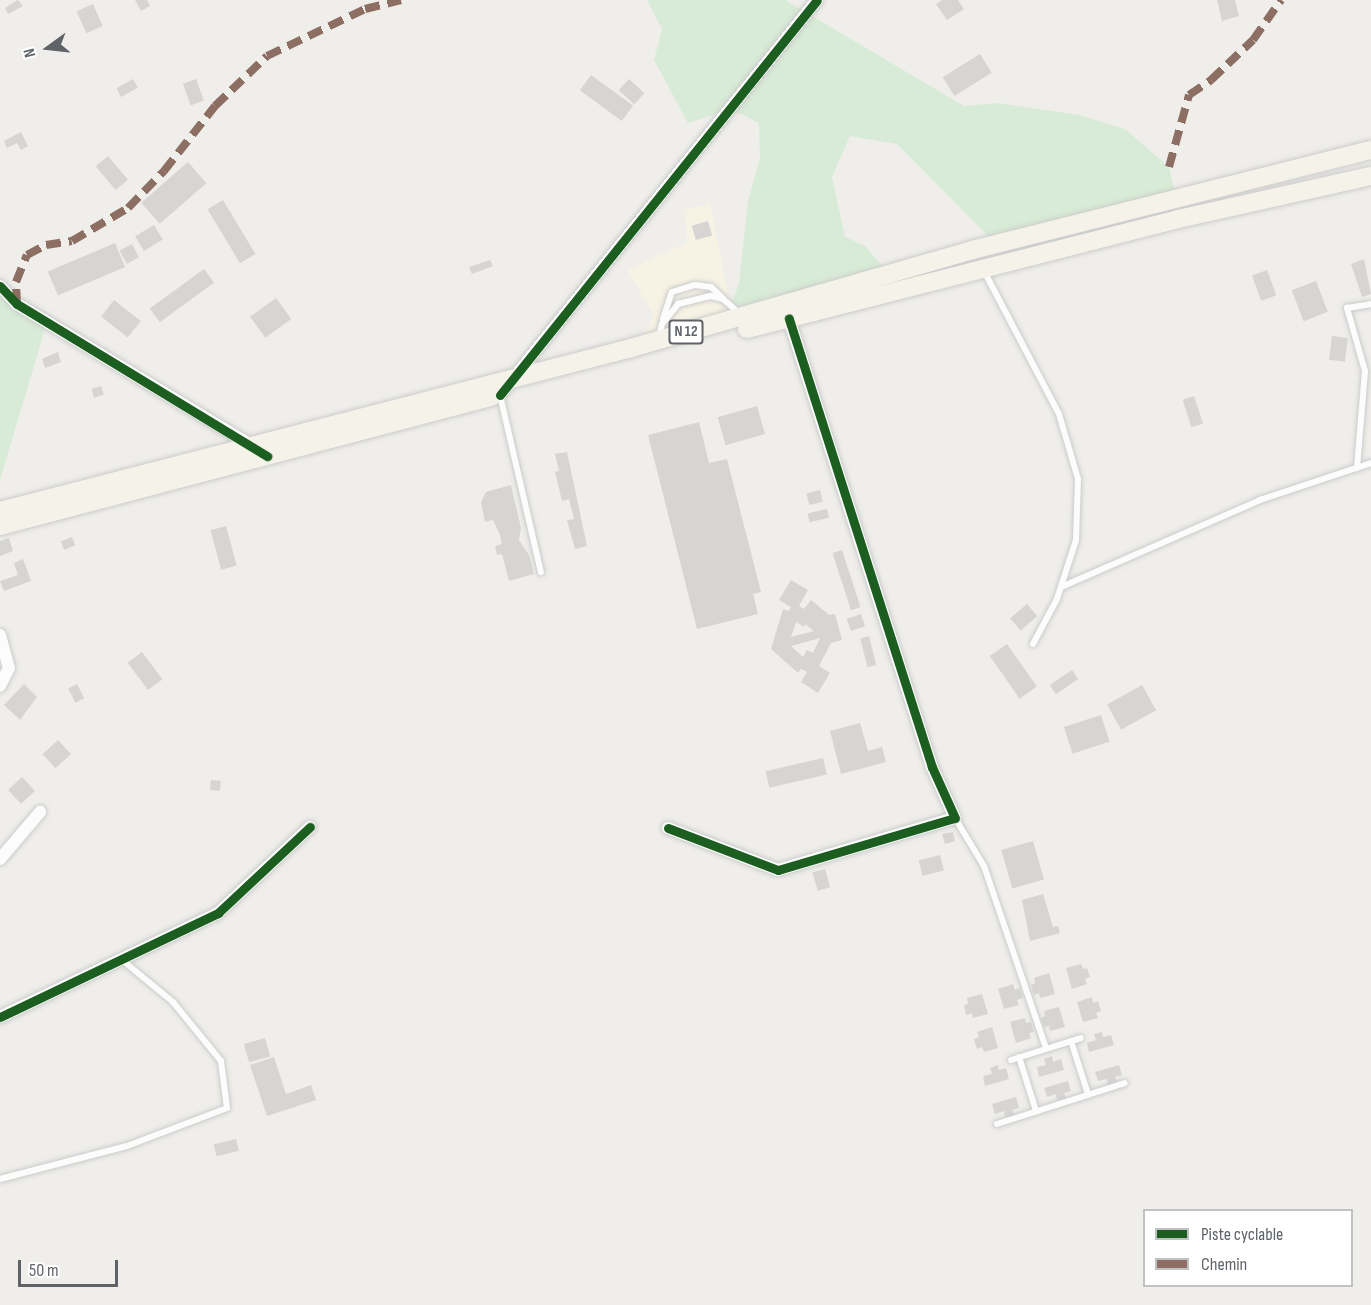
<!DOCTYPE html>
<style>
body{margin:0}
#map{position:relative;width:1371px;height:1305px;overflow:hidden;background:#efeeea;font-family:"Sofia Sans Condensed",sans-serif}
div>[style]{position:absolute}
.commercial>*{inset:0;background:#f7f3e4}
.green>*{inset:0;background:#d8ebd6}
.building>*{inset:0;background:#d6d5d3;transform-origin:0 0}
.roads{filter:drop-shadow(0 0 2px #cbcccc) drop-shadow(0 0 2px #cbcccc)}
.service>*{height:6px;margin:-3px;padding:0 3px;transform-origin:3px;border-radius:3px;background:#fdfcfc}
.minor>*{height:12px;margin:-6px;padding:0 6px;transform-origin:6px;border-radius:6px;background:#fdfcfc}
.primary>*{height:18px;margin:-9px;padding:0 9px;transform-origin:9px;border-radius:9px;background:#f4f2e9}
.quiet>*{height:8px;margin-top:-4px;transform-origin:0;background:repeating-linear-gradient(90deg,#8d6e63 0 15px,transparent 0 23px)}
.cycleway>*{height:9px;margin:-4.5px;padding:0 4.5px;transform-origin:4.5px;border-radius:4.5px;background:#1b5e20}
span{translate:-50% -50%;white-space:nowrap;text-align:center;line-height:1.15;-webkit-text-stroke:6px #fff;paint-order:stroke}
.shield-label span{padding:2px 4px;background:#fff;border:2px solid;border-radius:4px;-webkit-text-stroke-width:0}
.shield-label{font-size:15px;color:#5f6368;font-weight:700}
.legend{position:absolute;left:1143px;top:1209px;width:210px;height:78px;box-sizing:border-box;background:#fff;border:2px solid #bfc1c3;margin:0;padding:8px 10px;list-style:none;font-size:18px;color:#5f6368}
.legend li{display:flex;align-items:center;gap:12px;height:30px}
.legend b{width:30px;border:2px solid #bfc1c3}
.north{position:absolute;left:18px;top:18px;width:60px;height:60px;-webkit-text-stroke:4px #fff;paint-order:stroke;rotate:255deg;font-size:16px;font-weight:700;line-height:24px;text-align:center;color:#5f6368}
.north::after{content:'';display:block;margin:auto;width:21px;height:27px;background:#5f6368;clip-path:polygon(50% 0,100% 100%,50% 72%,0 100%)}
.scale{position:absolute;left:18px;top:1260px;width:100px;height:27px;box-sizing:border-box;border:3px solid #5f6368;border-top:0;padding-left:8px;font-size:18px;line-height:21px;white-space:nowrap;color:#5f6368;-webkit-text-stroke:4px #fff;paint-order:stroke}
</style>
<div id="map">
<div class="commercial">
<i style="clip-path:polygon(710px 203px,730px 306px,749px 323px,632px 354px,654px 316px,628px 270px,688px 242px,684px 210px)"></i>
</div>
<div class="green">
<i style="clip-path:polygon(647px 0,785px 0,964px 106px,998px 103px,1079px 115px,1125px 129px,1169px 167px,1179px 212px,1008px 256px,897px 144px,850px 136px,832px 177px,845px 237px,865px 246px,898px 284px,749px 323px,730px 306px,739px 284px,748px 201px,760px 158px,759px 123px,731px 109px,688px 123px,654px 60px,662px 29px)"></i>
<i style="clip-path:polygon(0 286px,47px 322px,0 480px)"></i>
</div>
<div class="building">
<i style="clip-path:polygon(18px 0,23px 6px,8px 14px,5px 8px)"></i>
<i style="clip-path:polygon(135px 0,147px 0,150px 6px,141px 11px)"></i>
<i style="clip-path:polygon(942px 0,958px 0,964px 9px,947px 20px,936px 4px)"></i>
<i style="clip-path:polygon(1217px 0,1235px 0,1239px 16px,1222px 21px)"></i>
<i style="left:93px;top:4px;width:24px;height:18px;rotate:66deg"></i>
<i style="left:980px;top:54px;width:22px;height:44px;rotate:58deg"></i>
<i style="left:591px;top:75px;width:52px;height:19px;rotate:36deg"></i>
<i style="left:133px;top:79px;width:10px;height:19px;rotate:61deg"></i>
<i style="left:196px;top:79px;width:23px;height:14px;rotate:70deg"></i>
<i style="left:629px;top:79px;width:21px;height:15px;rotate:43deg"></i>
<i style="clip-path:polygon(21px 132px,28px 146px,21px 150px,17px 143px,7px 148px,4px 141px)"></i>
<i style="left:108px;top:156px;width:31px;height:16px;rotate:50deg"></i>
<i style="left:188px;top:162px;width:28px;height:62px;rotate:49deg"></i>
<i style="left:223px;top:200px;width:63px;height:18px;rotate:59deg"></i>
<i style="left:708px;top:221px;width:15px;height:17px;rotate:74deg"></i>
<i style="left:154px;top:225px;width:17px;height:22px;rotate:59deg"></i>
<i style="left:115px;top:243px;width:26px;height:73px;rotate:67deg"></i>
<i style="left:132px;top:244px;width:15px;height:14px;rotate:62deg"></i>
<i style="clip-path:polygon(1364px 259px,1371px 294px,1362px 297px,1351px 264px)"></i>
<i style="clip-path:polygon(490px 260px,493px 266px,472px 274px,469px 267px)"></i>
<i style="left:204px;top:269px;width:17px;height:67px;rotate:54deg"></i>
<i style="left:1267px;top:270px;width:27px;height:16px;rotate:70deg"></i>
<i style="left:1316px;top:281px;width:33px;height:26px;rotate:69deg"></i>
<i style="left:276px;top:298px;width:26px;height:32px;rotate:54deg"></i>
<i style="left:114px;top:300px;width:34px;height:21px;rotate:38deg"></i>
<i style="left:1332px;top:336px;width:16px;height:24px;rotate:7deg"></i>
<i style="clip-path:polygon(58px 352px,61px 362px,45px 368px,42px 359px)"></i>
<i style="left:101px;top:386px;width:9px;height:10px;rotate:72deg"></i>
<i style="left:1194px;top:396px;width:29px;height:12px;rotate:72deg"></i>
<i style="left:757px;top:406px;width:29px;height:41px;rotate:74deg"></i>
<i style="clip-path:polygon(699px 422px,709px 463px,727px 459px,761px 592px,753px 594px,758px 614px,697px 629px,648px 435px)"></i>
<i style="clip-path:polygon(567px 452px,587px 546px,575px 549px,567px 520px,574px 519px,569px 499px,562px 501px,555px 472px,559px 471px,555px 454px)"></i>
<i style="clip-path:polygon(511px 485px,521px 528px,519px 540px,529px 555px,534px 574px,509px 581px,502px 554px,497px 555px,495px 546px,502px 544px,500px 535px,493px 520px,485px 522px,481px 502px,486px 492px)"></i>
<i style="left:820px;top:490px;width:12px;height:14px;rotate:76deg"></i>
<i style="left:827px;top:509px;width:9px;height:20px;rotate:77deg"></i>
<i style="left:226px;top:526px;width:41px;height:16px;rotate:75deg"></i>
<i style="left:72px;top:537px;width:9px;height:12px;rotate:69deg"></i>
<i style="clip-path:polygon(9px 538px,13px 551px,0 556px,0 541px)"></i>
<i style="left:842px;top:550px;width:60px;height:10px;rotate:72deg"></i>
<i style="clip-path:polygon(23px 559px,31px 581px,4px 591px,0 581px,18px 575px,14px 563px)"></i>
<i style="clip-path:polygon(evenodd,791px 580px,808px 590px,799px 606px,804px 609px,811px 600px,829px 615px,835px 614px,842px 640px,831px 643px,819px 666px,830px 673px,818px 693px,801px 682px,807px 672px,801px 669px,798px 673px,771px 649px,783px 609px,789px 611px,791px 607px,779px 600px,791px 580px,796px 622px,804px 627px,805px 624px,814px 631px,791px 637px,796px 622px,791px 580px,820px 638px,813px 653px,807px 650px,803px 657px,791px 646px,820px 638px)"></i>
<i style="left:1027px;top:604px;width:16px;height:22px;rotate:50deg"></i>
<i style="left:861px;top:614px;width:13px;height:15px;rotate:72deg"></i>
<i style="left:869px;top:636px;width:30px;height:9px;rotate:76deg"></i>
<i style="left:1007px;top:644px;width:52px;height:21px;rotate:55deg"></i>
<i style="left:142px;top:652px;width:34px;height:18px;rotate:53deg"></i>
<i style="left:1072px;top:670px;width:11px;height:27px;rotate:56deg"></i>
<i style="clip-path:polygon(24px 684px,37px 697px,20px 720px,4px 705px)"></i>
<i style="left:77px;top:684px;width:16px;height:10px;rotate:63deg"></i>
<i style="left:1142px;top:685px;width:29px;height:40px;rotate:61deg"></i>
<i style="left:1101px;top:715px;width:28px;height:39px;rotate:72deg"></i>
<i style="clip-path:polygon(860px 723px,868px 751px,882px 747px,886px 762px,841px 774px,830px 731px)"></i>
<i style="left:58px;top:740px;width:19px;height:21px;rotate:47deg"></i>
<i style="left:823px;top:758px;width:17px;height:59px;rotate:77deg"></i>
<i style="left:22px;top:777px;width:19px;height:19px;rotate:47deg"></i>
<i style="left:211px;top:780px;width:10px;height:10px;rotate:6deg"></i>
<i style="clip-path:polygon(953px 832px,955px 841px,945px 844px,942px 834px)"></i>
<i style="left:1033px;top:841px;width:40px;height:33px;rotate:74deg"></i>
<i style="left:940px;top:855px;width:16px;height:22px;rotate:76deg"></i>
<i style="left:825px;top:869px;width:19px;height:13px;rotate:74deg"></i>
<i style="clip-path:polygon(1043px 894px,1053px 927px,1058px 926px,1060px 933px,1030px 941px,1022px 900px)"></i>
<i style="clip-path:polygon(1081px 964px,1083px 969px,1087px 968px,1090px 977px,1085px 979px,1087px 984px,1072px 989px,1066px 968px)"></i>
<i style="clip-path:polygon(1049px 973px,1055px 994px,1040px 998px,1039px 993px,1034px 995px,1031px 985px,1035px 983px,1034px 978px)"></i>
<i style="clip-path:polygon(1013px 984px,1015px 990px,1020px 988px,1023px 998px,1017px 1000px,1019px 1005px,1004px 1009px,998px 989px)"></i>
<i style="clip-path:polygon(982px 994px,988px 1014px,973px 1018px,972px 1013px,966px 1015px,964px 1005px,968px 1004px,967px 998px)"></i>
<i style="clip-path:polygon(1092px 997px,1093px 1003px,1098px 1001px,1101px 1011px,1096px 1013px,1098px 1018px,1083px 1022px,1077px 1002px)"></i>
<i style="clip-path:polygon(1059px 1007px,1065px 1027px,1050px 1031px,1049px 1026px,1044px 1027px,1041px 1018px,1045px 1016px,1044px 1011px)"></i>
<i style="clip-path:polygon(1025px 1018px,1026px 1023px,1031px 1022px,1034px 1032px,1029px 1033px,1031px 1038px,1016px 1043px,1010px 1022px)"></i>
<i style="clip-path:polygon(992px 1027px,998px 1048px,984px 1052px,982px 1047px,977px 1049px,974px 1039px,979px 1037px,977px 1032px)"></i>
<i style="clip-path:polygon(1102px 1032px,1103px 1037px,1111px 1035px,1114px 1045px,1089px 1052px,1087px 1043px,1096px 1040px,1094px 1034px)"></i>
<i style="left:265px;top:1038px;width:19px;height:22px;rotate:74deg"></i>
<i style="clip-path:polygon(1052px 1056px,1053px 1062px,1061px 1059px,1064px 1070px,1039px 1077px,1037px 1067px,1046px 1065px,1044px 1059px)"></i>
<i style="clip-path:polygon(274px 1057px,286px 1094px,311px 1085px,316px 1100px,267px 1116px,250px 1065px)"></i>
<i style="clip-path:polygon(998px 1065px,999px 1070px,1006px 1068px,1009px 1079px,985px 1086px,983px 1076px,992px 1074px,990px 1068px)"></i>
<i style="clip-path:polygon(1119px 1065px,1122px 1075px,1115px 1077px,1117px 1082px,1108px 1085px,1107px 1079px,1098px 1081px,1095px 1072px)"></i>
<i style="clip-path:polygon(1068px 1081px,1071px 1091px,1064px 1093px,1066px 1098px,1057px 1101px,1056px 1094px,1047px 1097px,1044px 1088px)"></i>
<i style="clip-path:polygon(1016px 1097px,1019px 1108px,1012px 1110px,1014px 1115px,1005px 1117px,1004px 1111px,995px 1114px,992px 1104px)"></i>
<i style="left:236px;top:1139px;width:12px;height:23px;rotate:76deg"></i>
</div>
<div class="roads">
<div class="service">
<i style="left:984px;top:271px;width:161px;rotate:62.3deg"></i>
<i style="left:1059px;top:414px;width:68px;rotate:73.7deg"></i>
<i style="left:1078px;top:479px;width:61px;rotate:91.9deg"></i>
<i style="left:1076px;top:540px;width:62px;rotate:107.9deg"></i>
<i style="left:1057px;top:599px;width:51px;rotate:118.1deg"></i>
<i style="left:663px;top:319px;width:28px;rotate:-72deg"></i>
<i style="left:672px;top:292px;width:24px;rotate:-17deg"></i>
<i style="left:695px;top:285px;width:16px;rotate:7deg"></i>
<i style="left:711px;top:287px;width:16px;rotate:43deg"></i>
<i style="left:659px;top:337px;width:13px;rotate:-77deg"></i>
<i style="left:662px;top:324px;width:26px;rotate:-51deg"></i>
<i style="left:678px;top:304px;width:34px;rotate:-14deg"></i>
<i style="left:711px;top:296px;width:12px;rotate:14deg"></i>
<i style="left:723px;top:299px;width:21px;rotate:41deg"></i>
<i style="left:500px;top:395px;width:182px;rotate:77deg"></i>
<i style="left:1357px;top:468px;width:97px;rotate:-85.3deg"></i>
<i style="left:1365px;top:371px;width:66px;rotate:-105.9deg"></i>
<i style="left:1347px;top:308px;width:24px;rotate:-9deg"></i>
<i style="left:1061px;top:587px;width:217px;rotate:-23.6deg"></i>
<i style="left:1260px;top:500px;width:117px;rotate:-18.4deg"></i>
<i style="left:955px;top:818px;width:56px;rotate:58.9deg"></i>
<i style="left:984px;top:866px;width:192px;rotate:71.2deg"></i>
<i style="left:1071px;top:1041px;width:56px;rotate:72.2deg"></i>
<i style="left:1019px;top:1057px;width:57px;rotate:72.5deg"></i>
<i style="left:1011px;top:1060px;width:73px;rotate:-17.4deg"></i>
<i style="left:997px;top:1124px;width:134px;rotate:-17.8deg"></i>
<i style="left:0;top:1179px;width:131px;rotate:-14.6deg"></i>
<i style="left:127px;top:1146px;width:107px;rotate:-20.8deg"></i>
<i style="left:227px;top:1108px;width:47px;rotate:-97.3deg"></i>
<i style="left:221px;top:1061px;width:76px;rotate:-129.1deg"></i>
<i style="left:173px;top:1002px;width:66px;rotate:-140.5deg"></i>
</div>
<div class="minor">
<i style="left:0;top:286px;width:25px;rotate:47deg"></i>
<i style="left:17px;top:304px;width:277px;rotate:31.1deg"></i>
<i style="left:500px;top:395px;width:506px;rotate:-51.25deg"></i>
<i style="left:0;top:635px;width:34px;rotate:75deg"></i>
<i style="left:9px;top:668px;width:20px;rotate:117deg"></i>
<i style="left:668px;top:828px;width:118px;rotate:20.9deg"></i>
<i style="left:778px;top:870px;width:184px;rotate:-16.4deg"></i>
<i style="left:955px;top:818px;width:56px;rotate:-114.3deg"></i>
<i style="left:932px;top:767px;width:471px;rotate:-107.7deg"></i>
<i style="left:0;top:859px;width:62px;rotate:-49.6deg"></i>
<i style="left:0;top:1017px;width:242px;rotate:-25.5deg"></i>
<i style="left:218px;top:913px;width:126px;rotate:-43.1deg"></i>
</div>
<div class="primary">
<i style="left:747px;top:329px;width:445px;rotate:-14.3deg"></i>
<i style="left:1178px;top:219px;width:198px;rotate:-12.6deg"></i>
<i style="left:0;top:511px;width:652px;rotate:-14.48deg"></i>
<i style="left:631px;top:348px;width:355px;rotate:-16deg"></i>
<i style="left:972px;top:250px;width:411px;rotate:-14.1deg"></i>
<i style="left:0;top:526px;width:508px;rotate:-14.72deg"></i>
</div>
</div>
<div class="quiet">
<i style="left:1169px;top:167px;width:75px;rotate:-74.5deg"></i>
<i style="left:1189px;top:95px;width:27px;rotate:-34deg"></i>
<i style="left:1211px;top:80px;width:58px;rotate:-43.6deg"></i>
<i style="left:1253px;top:40px;width:49px;rotate:-55deg"></i>
<i style="left:17px;top:304px;width:22px;rotate:-93deg"></i>
<i style="left:16px;top:282px;width:29px;rotate:-68deg"></i>
<i style="left:27px;top:255px;width:21px;rotate:-28deg"></i>
<i style="left:46px;top:245px;width:26px;rotate:-9deg"></i>
<i style="left:72px;top:241px;width:65px;rotate:-30.5deg"></i>
<i style="left:128px;top:208px;width:52px;rotate:-45.8deg"></i>
<i style="left:164px;top:171px;width:83px;rotate:-51.9deg"></i>
<i style="left:215px;top:106px;width:72px;rotate:-43.9deg"></i>
<i style="left:267px;top:56px;width:109px;rotate:-25.6deg"></i>
<i style="left:365px;top:9px;width:37px;rotate:-14deg"></i>
</div>
<div class="cycleway">
<i style="left:0;top:286px;width:25px;rotate:47deg"></i>
<i style="left:17px;top:304px;width:293px;rotate:31.3deg"></i>
<i style="left:500px;top:395px;width:506px;rotate:-51.25deg"></i>
<i style="left:668px;top:828px;width:118px;rotate:20.9deg"></i>
<i style="left:778px;top:870px;width:184px;rotate:-16.4deg"></i>
<i style="left:955px;top:818px;width:56px;rotate:-114.3deg"></i>
<i style="left:932px;top:767px;width:471px;rotate:-107.7deg"></i>
<i style="left:0;top:1017px;width:242px;rotate:-25.5deg"></i>
<i style="left:218px;top:913px;width:126px;rotate:-43.1deg"></i>
</div>
<div class="shield-label">
<span style="left:686px;top:332px">N 12</span>
</div>
<ul class="legend">
<li><b style="height:8px;background:#1b5e20"></b>Piste cyclable</li>
<li><b style="height:8px;background:#8d6e63"></b>Chemin</li>
</ul>
<div class="north">N</div>
<div class="scale">50 m</div>
</div>
